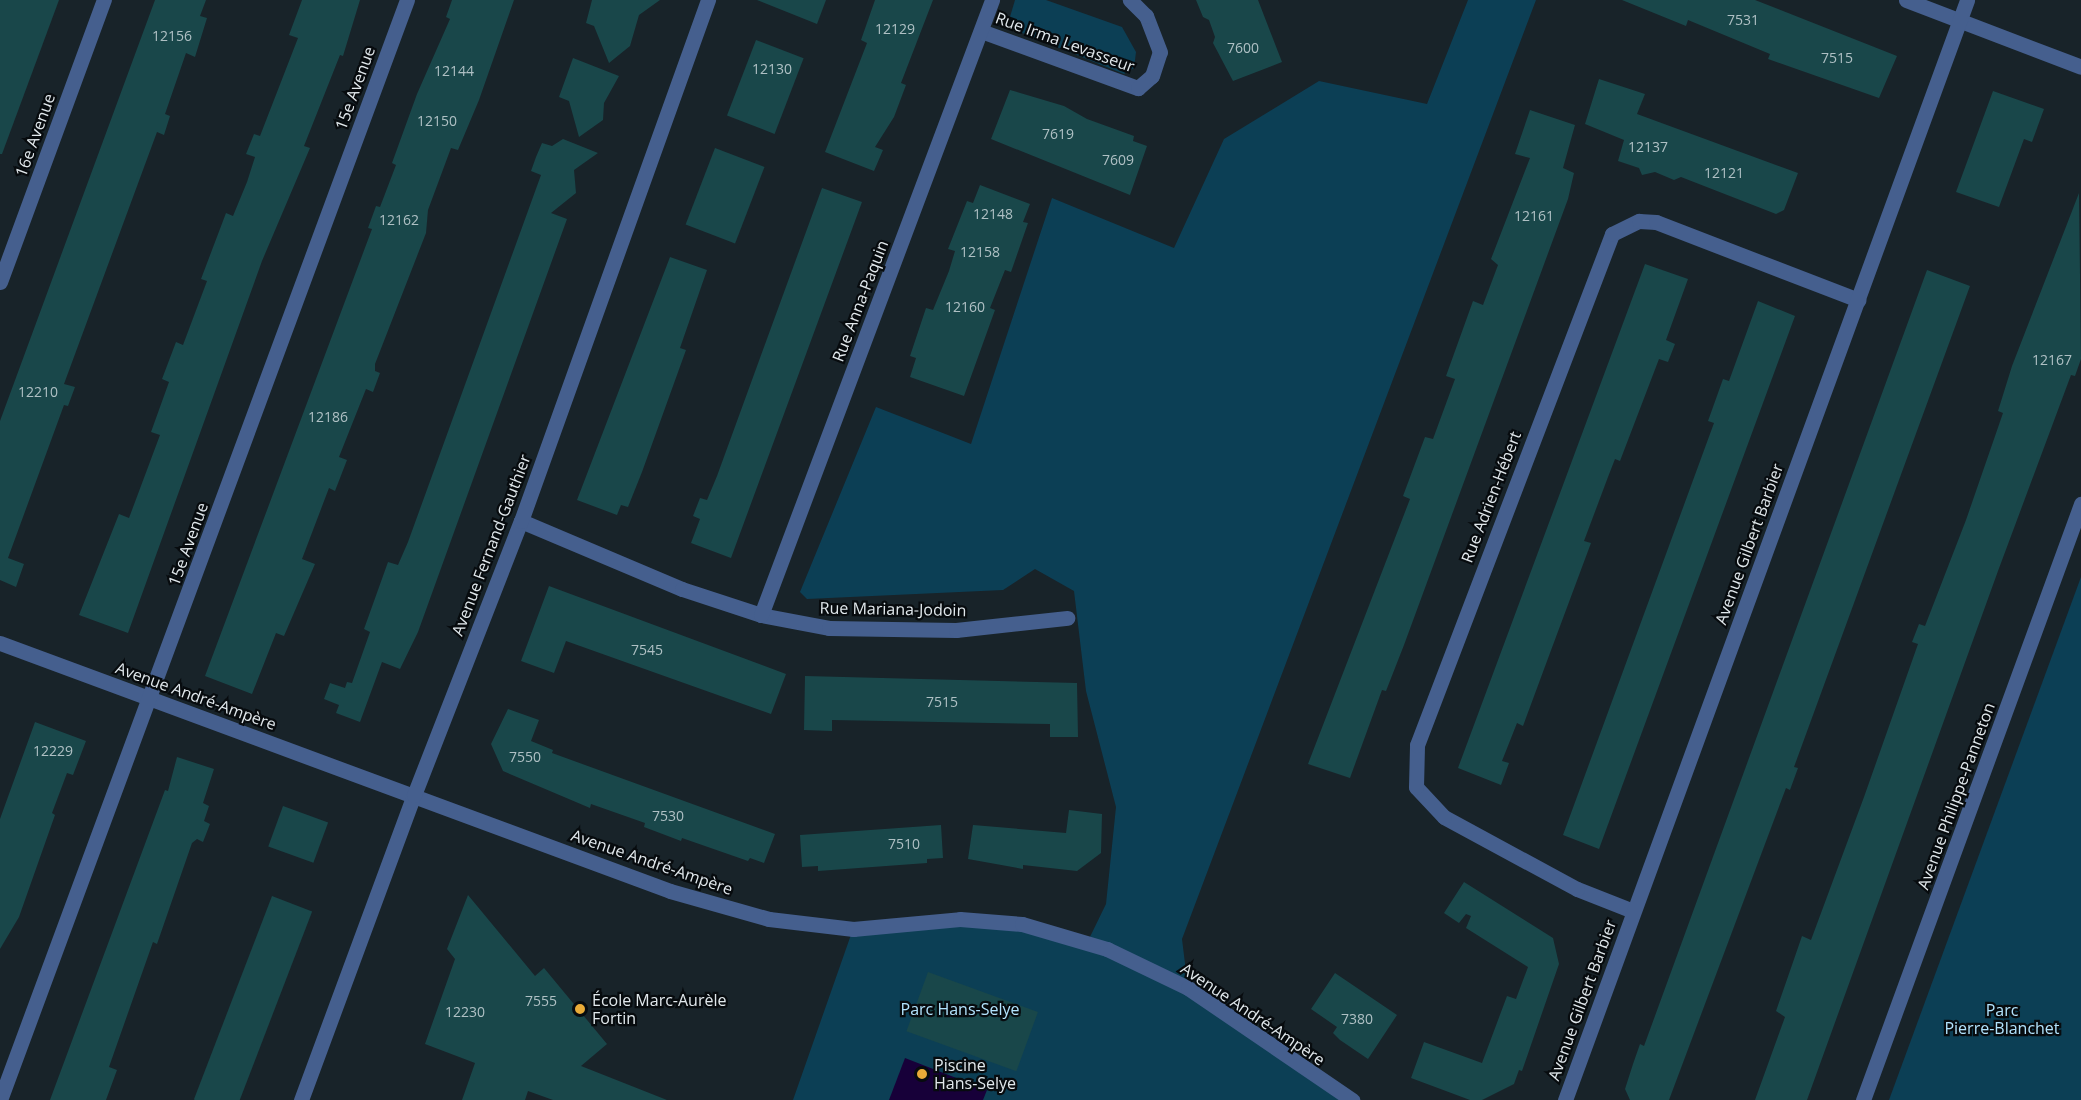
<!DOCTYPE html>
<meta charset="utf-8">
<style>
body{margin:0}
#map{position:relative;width:2081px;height:1100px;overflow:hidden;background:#182329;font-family:"Open Sans",sans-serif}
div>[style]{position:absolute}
.green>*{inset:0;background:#0c3f55}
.water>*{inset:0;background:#170039}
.building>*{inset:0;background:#19474a;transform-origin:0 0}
.minor>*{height:15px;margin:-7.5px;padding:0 7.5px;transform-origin:7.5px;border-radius:7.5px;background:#455f8e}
.dots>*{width:16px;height:16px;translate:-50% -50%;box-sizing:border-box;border:3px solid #070b0e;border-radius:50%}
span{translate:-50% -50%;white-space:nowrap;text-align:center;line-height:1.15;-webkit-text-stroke:4.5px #070b0e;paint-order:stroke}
.number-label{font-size:14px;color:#afc0c4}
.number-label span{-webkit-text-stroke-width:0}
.street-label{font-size:16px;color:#e1e8ec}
.poi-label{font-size:16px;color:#e1e8ec}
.left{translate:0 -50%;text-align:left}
.park-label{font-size:16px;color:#b2e3fd}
</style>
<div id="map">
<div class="green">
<i style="clip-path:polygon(1015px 0,1046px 0,1122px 27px,1136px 52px,1134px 68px,1124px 74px,1007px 27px)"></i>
<i style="clip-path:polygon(1468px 0,1536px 0,1182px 939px,1188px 988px,1352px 1100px,793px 1100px,853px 929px,960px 919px,1087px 943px,1106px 904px,1116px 807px,1086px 691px,1074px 591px,1035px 569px,1003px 590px,807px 599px,800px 592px,876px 407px,971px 444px,1052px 198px,1174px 248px,1224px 139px,1319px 81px,1427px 104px)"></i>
<i style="clip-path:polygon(2081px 577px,2081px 1100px,1889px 1100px)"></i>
</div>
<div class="water">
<i style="clip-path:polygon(905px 1058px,987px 1090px,983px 1100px,889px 1100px)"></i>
</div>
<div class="building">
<i style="clip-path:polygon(0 0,59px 0,2px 154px,0 154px)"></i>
<i style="clip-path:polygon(155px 0,206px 0,200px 16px,207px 18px,195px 57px,186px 53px,165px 114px,170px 116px,164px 135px,157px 132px,64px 384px,75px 387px,68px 406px,64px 405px,8px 558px,24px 564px,16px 587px,0 580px,0 421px)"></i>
<i style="clip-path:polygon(302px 0,360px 0,343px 56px,340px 55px,304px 146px,310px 148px,262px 261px,128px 633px,79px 615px,119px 514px,129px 518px,160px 435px,151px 432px,169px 382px,162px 379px,176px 342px,183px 345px,207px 281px,201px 279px,226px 213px,233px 216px,247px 182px,255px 157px,246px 154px,254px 134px,260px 136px,298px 38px,289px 35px)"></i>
<i style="clip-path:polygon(452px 0,514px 0,479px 100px,458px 150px,451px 148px,428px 210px,426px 233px,375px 364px,375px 371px,380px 373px,373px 392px,366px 389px,339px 457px,347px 460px,335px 491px,329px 488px,302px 559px,315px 564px,284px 636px,276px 633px,252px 694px,205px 676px,372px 229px,368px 228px,376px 206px,380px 207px,396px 165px,392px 163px,417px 94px,450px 19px,446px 17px)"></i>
<i style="clip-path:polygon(592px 0,660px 0,639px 15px,630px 46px,609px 63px,594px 26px,586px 23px)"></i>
<i style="clip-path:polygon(757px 0,826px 0,817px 24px)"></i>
<i style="clip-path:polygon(875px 0,933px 0,901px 83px,906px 85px,894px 117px,875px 147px,883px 150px,874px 171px,825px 152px,867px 43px,861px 40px)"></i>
<i style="clip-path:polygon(1196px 0,1258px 0,1282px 62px,1233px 81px,1213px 43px,1215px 37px,1209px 20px,1203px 17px)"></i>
<i style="clip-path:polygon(1622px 0,1755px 0,1897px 56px,1879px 98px,1768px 59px,1770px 54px,1688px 20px,1686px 26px)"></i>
<i style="left:756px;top:40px;width:51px;height:81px;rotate:21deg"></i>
<i style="clip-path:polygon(573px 58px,619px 76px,604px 103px,603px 120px,579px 137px,569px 101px,559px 97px)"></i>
<i style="clip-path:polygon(1599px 79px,1645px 94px,1637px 114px,1798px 173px,1784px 210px,1776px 214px,1681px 177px,1674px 180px,1655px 172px,1642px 175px,1639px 168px,1618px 161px,1624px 140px,1585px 124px)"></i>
<i style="clip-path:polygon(1010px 90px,1064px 106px,1087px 119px,1134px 136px,1133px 141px,1147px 146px,1130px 195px,991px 139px)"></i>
<i style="clip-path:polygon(1993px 91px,2044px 109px,2032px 142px,2024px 139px,1999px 207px,1956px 192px)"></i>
<i style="clip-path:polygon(1530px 110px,1575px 125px,1563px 168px,1574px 173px,1568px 199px,1404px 645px,1386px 691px,1382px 690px,1350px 778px,1308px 764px,1410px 499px,1403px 496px,1425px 437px,1433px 439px,1455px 379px,1446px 376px,1473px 301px,1483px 305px,1498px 265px,1491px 259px,1530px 158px,1515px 154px)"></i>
<i style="clip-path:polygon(563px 139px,598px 153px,574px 170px,576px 193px,551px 213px,567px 219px,418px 632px,400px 669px,382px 662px,360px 722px,336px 713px,339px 705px,324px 699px,330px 683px,345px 688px,347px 682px,352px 683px,370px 632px,364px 629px,388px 562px,398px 565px,408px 542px,541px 175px,531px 171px,536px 157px,542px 143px,552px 146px)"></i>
<i style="left:715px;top:148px;width:53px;height:82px;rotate:21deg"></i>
<i style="clip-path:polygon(980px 185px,1030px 204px,1023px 222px,1028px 223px,1011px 272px,1005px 270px,990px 308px,995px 310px,964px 396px,910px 377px,916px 358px,910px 356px,926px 308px,933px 310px,949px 271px,955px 251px,948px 249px,967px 201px,973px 203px)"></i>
<i style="clip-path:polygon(822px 188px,862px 202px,731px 558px,691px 543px,700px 519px,693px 516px,700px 498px,707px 500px,717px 476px)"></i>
<i style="clip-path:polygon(2079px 193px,2081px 359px,2075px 376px,2071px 375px,1998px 571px,1807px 1100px,1755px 1100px,1785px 1017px,1776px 1011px,1792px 965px,1802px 936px,1811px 940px,1864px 797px,1918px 644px,1912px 642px,1919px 624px,1925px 626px,1966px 520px,2003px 413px,1998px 411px,2012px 366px)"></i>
<i style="clip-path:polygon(670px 257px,707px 270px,680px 348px,686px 350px,642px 472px,628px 507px,621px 505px,617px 515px,577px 500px)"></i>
<i style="clip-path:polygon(1645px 264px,1688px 279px,1666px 340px,1675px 344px,1668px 362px,1659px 359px,1620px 461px,1615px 459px,1608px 477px,1584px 541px,1591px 543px,1550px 653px,1523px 726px,1517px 723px,1502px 761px,1509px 763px,1501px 785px,1458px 768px)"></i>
<i style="clip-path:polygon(1927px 270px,1970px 286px,1794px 767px,1798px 768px,1790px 790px,1786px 788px,1669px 1100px,1630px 1100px,1625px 1089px,1633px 1064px,1640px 1044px,1644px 1046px)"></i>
<i style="clip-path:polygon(1758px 301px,1795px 316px,1599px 849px,1563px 835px,1714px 423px,1708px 421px,1723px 379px,1729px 381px)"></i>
<i style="clip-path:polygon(549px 586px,786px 674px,771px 714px,566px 641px,554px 673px,521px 661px)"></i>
<i style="clip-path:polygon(805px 676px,1077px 683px,1078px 737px,1050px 737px,1050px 724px,832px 720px,832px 731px,804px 730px)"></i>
<i style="clip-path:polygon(508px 709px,539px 720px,531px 741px,553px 750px,552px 753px,775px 834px,764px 863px,750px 858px,748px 861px,682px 838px,681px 841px,644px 827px,645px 823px,591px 804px,590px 808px,503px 771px,491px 744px)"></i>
<i style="clip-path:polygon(35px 722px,86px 741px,73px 775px,67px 773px,52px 813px,55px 815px,19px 917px,0 949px,0 819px)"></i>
<i style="clip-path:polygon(177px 757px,214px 769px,203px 803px,209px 806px,204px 821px,210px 824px,203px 842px,197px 839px,192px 843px,157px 944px,153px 942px,109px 1067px,117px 1070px,106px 1100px,50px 1100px,165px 790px,168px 791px)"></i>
<i style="left:283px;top:806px;width:48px;height:43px;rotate:20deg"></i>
<i style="clip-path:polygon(1069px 810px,1102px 814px,1101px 853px,1077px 871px,1023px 865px,1023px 869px,968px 859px,973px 825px,1066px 833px)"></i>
<i style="clip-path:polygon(941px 825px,943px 858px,927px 859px,927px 863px,818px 871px,818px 866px,802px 867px,800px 835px)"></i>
<i style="clip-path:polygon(1464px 882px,1553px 938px,1559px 964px,1522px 1071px,1519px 1070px,1514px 1084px,1482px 1100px,1470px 1100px,1411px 1078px,1424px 1042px,1482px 1063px,1507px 996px,1516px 999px,1528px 967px,1466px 928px,1471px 916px,1466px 914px,1459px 923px,1444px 913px)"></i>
<i style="clip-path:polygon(468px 895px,535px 976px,544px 968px,607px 1044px,581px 1066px,667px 1100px,553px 1100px,528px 1091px,525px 1100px,462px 1100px,475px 1063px,425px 1044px,455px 959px,447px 949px)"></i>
<i style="left:272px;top:896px;width:43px;height:218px;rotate:21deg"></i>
<i style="left:928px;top:972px;width:117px;height:63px;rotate:20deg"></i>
<i style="clip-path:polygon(1335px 973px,1397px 1015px,1368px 1059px,1340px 1040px,1333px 1033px,1337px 1027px,1311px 1009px)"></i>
</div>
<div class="minor">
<i style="left:1906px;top:0;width:187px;rotate:20.9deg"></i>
<i style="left:981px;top:31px;width:167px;rotate:20deg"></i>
<i style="left:1138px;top:88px;width:18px;rotate:-41deg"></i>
<i style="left:1152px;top:76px;width:25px;rotate:-72deg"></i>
<i style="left:1160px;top:52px;width:39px;rotate:-111deg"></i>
<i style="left:1146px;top:16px;width:23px;rotate:-135deg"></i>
<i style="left:0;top:282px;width:301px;rotate:-69.8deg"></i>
<i style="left:521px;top:521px;width:175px;rotate:22.9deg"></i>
<i style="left:682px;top:589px;width:83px;rotate:18.2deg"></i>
<i style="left:761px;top:615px;width:69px;rotate:10.8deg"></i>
<i style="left:829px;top:628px;width:127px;rotate:0.9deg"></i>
<i style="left:956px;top:630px;width:112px;rotate:-6.2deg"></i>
<i style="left:761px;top:615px;width:657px;rotate:-69.41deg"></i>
<i style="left:0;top:643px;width:714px;rotate:20.31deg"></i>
<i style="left:670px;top:891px;width:103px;rotate:15.8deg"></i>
<i style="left:769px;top:919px;width:85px;rotate:6.8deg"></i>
<i style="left:853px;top:929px;width:107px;rotate:-5.3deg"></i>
<i style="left:960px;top:919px;width:62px;rotate:4.6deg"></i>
<i style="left:1022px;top:924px;width:89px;rotate:16.4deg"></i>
<i style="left:1107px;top:949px;width:90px;rotate:25.7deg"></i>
<i style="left:1188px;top:988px;width:199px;rotate:34.3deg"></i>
<i style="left:1633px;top:911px;width:60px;rotate:-158.6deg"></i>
<i style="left:1577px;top:889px;width:151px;rotate:-151.6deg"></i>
<i style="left:1444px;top:817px;width:41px;rotate:-133deg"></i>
<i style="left:1416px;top:787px;width:42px;rotate:-88.6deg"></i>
<i style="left:1417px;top:745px;width:547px;rotate:-69.11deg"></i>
<i style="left:1612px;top:234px;width:30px;rotate:-26deg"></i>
<i style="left:1639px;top:221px;width:17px;rotate:3deg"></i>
<i style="left:1656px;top:222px;width:217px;rotate:21.1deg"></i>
<i style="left:0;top:1100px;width:1173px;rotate:-69.7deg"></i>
<i style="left:301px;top:1100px;width:325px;rotate:-69.7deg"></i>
<i style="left:414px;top:795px;width:294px;rotate:-68.7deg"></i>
<i style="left:521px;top:521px;width:554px;rotate:-70.26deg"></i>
<i style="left:1565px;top:1100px;width:1171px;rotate:-69.92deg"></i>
<i style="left:1863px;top:1100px;width:635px;rotate:-69.91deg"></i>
</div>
<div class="dots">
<i style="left:580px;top:1009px;background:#e9ab38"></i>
<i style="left:922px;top:1074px;background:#e9ab38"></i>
</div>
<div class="number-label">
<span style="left:1743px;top:20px">7531</span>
<span style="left:895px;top:29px">12129</span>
<span style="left:172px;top:36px">12156</span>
<span style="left:1243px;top:48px">7600</span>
<span style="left:1837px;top:58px">7515</span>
<span style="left:772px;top:69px">12130</span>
<span style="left:454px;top:71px">12144</span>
<span style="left:437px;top:121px">12150</span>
<span style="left:1058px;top:134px">7619</span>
<span style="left:1648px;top:147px">12137</span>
<span style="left:1118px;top:160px">7609</span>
<span style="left:1724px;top:173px">12121</span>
<span style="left:993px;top:214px">12148</span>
<span style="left:1534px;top:216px">12161</span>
<span style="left:399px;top:220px">12162</span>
<span style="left:980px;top:252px">12158</span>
<span style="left:965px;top:307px">12160</span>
<span style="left:2052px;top:360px">12167</span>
<span style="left:38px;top:392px">12210</span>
<span style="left:328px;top:417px">12186</span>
<span style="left:647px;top:650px">7545</span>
<span style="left:942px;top:702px">7515</span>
<span style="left:53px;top:751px">12229</span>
<span style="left:525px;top:757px">7550</span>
<span style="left:668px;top:816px">7530</span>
<span style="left:904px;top:844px">7510</span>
<span style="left:541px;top:1001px">7555</span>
<span style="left:465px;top:1012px">12230</span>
<span style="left:1357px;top:1019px">7380</span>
</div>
<div class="street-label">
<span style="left:1065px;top:42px;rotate:20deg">Rue Irma Levasseur</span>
<span style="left:355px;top:88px;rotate:-70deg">15e Avenue</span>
<span style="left:35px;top:135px;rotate:-70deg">16e Avenue</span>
<span style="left:860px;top:301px;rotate:-69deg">Rue Anna-Paquin</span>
<span style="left:1491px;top:497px;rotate:-69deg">Rue Adrien-Hébert</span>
<span style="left:188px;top:544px;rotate:-70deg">15e Avenue</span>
<span style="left:1749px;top:544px;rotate:-70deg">Avenue Gilbert Barbier</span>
<span style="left:491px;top:545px;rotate:-69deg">Avenue Fernand-Gauthier</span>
<span style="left:893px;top:609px;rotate:1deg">Rue Mariana-Jodoin</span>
<span style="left:196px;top:696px;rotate:20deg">Avenue André-Ampère</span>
<span style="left:1956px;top:796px;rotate:-70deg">Avenue Philippe-Panneton</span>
<span style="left:652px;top:862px;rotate:19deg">Avenue André-Ampère</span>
<span style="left:1582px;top:1000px;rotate:-70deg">Avenue Gilbert Barbier</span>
<span style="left:1253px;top:1014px;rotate:34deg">Avenue André-Ampère</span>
</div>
<div class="poi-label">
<span class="left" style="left:592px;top:1009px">École Marc-Aurèle<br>Fortin</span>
<span class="left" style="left:934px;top:1074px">Piscine<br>Hans-Selye</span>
</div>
<div class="park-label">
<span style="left:960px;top:1009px">Parc Hans-Selye</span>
<span style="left:2002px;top:1019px">Parc<br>Pierre-Blanchet</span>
</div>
</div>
